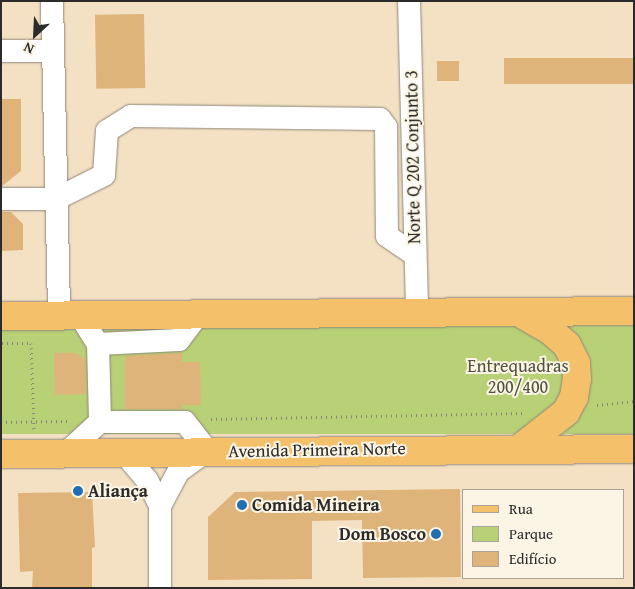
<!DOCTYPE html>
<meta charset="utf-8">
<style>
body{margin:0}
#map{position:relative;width:635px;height:589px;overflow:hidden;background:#f4e1c4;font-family:"Gentium Book Plus",serif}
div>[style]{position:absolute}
.green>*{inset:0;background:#b8d176;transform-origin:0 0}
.building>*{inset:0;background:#dfb47a;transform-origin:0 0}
.path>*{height:3px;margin-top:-1.5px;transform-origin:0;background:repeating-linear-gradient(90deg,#908678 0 1px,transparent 0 5px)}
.roads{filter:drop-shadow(0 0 1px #908678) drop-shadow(0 0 1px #908678)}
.minor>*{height:22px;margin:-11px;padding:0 11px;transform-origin:11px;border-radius:11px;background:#fff}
.major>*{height:28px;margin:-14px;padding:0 14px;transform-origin:14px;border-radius:14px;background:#f4c16a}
.dots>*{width:14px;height:14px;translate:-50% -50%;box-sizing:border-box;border:2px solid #fcf5e5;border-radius:50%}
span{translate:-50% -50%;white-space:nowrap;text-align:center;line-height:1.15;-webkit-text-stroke:4px #fcf5e5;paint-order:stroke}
.street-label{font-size:18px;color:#2b2b2b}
.park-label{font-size:18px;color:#4e543e}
.poi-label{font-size:18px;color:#2b2b2b;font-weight:700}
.left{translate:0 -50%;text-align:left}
.right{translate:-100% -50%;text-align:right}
.frame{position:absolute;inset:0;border:2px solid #2b2b2b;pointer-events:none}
.legend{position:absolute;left:462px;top:489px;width:162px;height:90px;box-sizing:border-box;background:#fcf5e5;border:1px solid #a8a49b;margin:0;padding:6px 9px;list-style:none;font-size:15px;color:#2b2b2b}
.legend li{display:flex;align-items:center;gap:10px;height:25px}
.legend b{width:25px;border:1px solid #a8a49b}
.north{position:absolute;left:10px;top:10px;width:50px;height:50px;-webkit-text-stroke:4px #fcf5e5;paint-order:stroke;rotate:205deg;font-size:14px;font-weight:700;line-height:20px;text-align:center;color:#2b2b2b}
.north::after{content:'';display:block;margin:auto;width:18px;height:22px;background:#2b2b2b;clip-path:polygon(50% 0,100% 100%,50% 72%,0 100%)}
</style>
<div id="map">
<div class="green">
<i style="left:634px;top:319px;width:115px;height:633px;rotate:90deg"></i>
</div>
<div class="building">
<i style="left:144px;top:14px;width:74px;height:49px;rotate:89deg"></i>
<i style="left:634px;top:58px;width:26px;height:130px;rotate:90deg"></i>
<i style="left:437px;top:61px;width:22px;height:20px"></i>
<i style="clip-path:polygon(1px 99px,21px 99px,21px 171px,2px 186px)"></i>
<i style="clip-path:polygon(1px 212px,11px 212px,23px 224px,23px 250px,1px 251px)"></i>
<i style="clip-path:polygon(54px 353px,76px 353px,85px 359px,86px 394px,55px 395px)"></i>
<i style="clip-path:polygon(182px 353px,182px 362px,200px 362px,201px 405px,182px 405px,182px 409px,125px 409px,125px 356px)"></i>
<i style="clip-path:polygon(460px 489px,461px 577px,363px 578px,362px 520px,312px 521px,312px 579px,208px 580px,208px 517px,235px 492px)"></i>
<i style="clip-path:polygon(92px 492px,95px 547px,92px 548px,92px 588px,32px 588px,33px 571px,20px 572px,18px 493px)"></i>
</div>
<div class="path">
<i style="left:2px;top:343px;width:29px"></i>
<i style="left:31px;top:343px;width:87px;rotate:88deg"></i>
<i style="left:597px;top:405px;width:37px;rotate:-6deg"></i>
<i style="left:211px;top:419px;width:313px;rotate:-1.1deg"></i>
<i style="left:1px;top:422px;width:66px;rotate:-0.9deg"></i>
</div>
<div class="roads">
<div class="minor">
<i style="left:52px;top:1px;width:314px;rotate:88.7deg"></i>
<i style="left:409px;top:1px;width:312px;rotate:88.5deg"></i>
<i style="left:1px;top:51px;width:51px"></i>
<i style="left:1px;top:199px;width:55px"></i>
<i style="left:56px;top:199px;width:54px;rotate:-26.6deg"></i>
<i style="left:104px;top:175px;width:44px;rotate:-86.1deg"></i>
<i style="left:107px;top:131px;width:28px;rotate:-32deg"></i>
<i style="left:131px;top:116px;width:249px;rotate:0.7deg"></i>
<i style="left:380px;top:119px;width:10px;rotate:53deg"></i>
<i style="left:386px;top:127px;width:109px;rotate:89.5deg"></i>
<i style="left:387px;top:236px;width:34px;rotate:34deg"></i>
<i style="left:79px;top:314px;width:36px;rotate:58deg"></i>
<i style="left:98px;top:344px;width:78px;rotate:88.5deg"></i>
<i style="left:98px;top:344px;width:81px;rotate:-2.8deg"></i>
<i style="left:179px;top:340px;width:31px;rotate:-53deg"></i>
<i style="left:66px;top:453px;width:46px;rotate:-42.4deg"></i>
<i style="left:100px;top:422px;width:85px"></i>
<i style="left:185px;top:422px;width:37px;rotate:52deg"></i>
<i style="left:125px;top:454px;width:34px;rotate:50deg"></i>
<i style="left:147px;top:480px;width:29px;rotate:63deg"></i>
<i style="left:160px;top:588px;width:82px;rotate:-90deg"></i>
<i style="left:160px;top:506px;width:40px;rotate:-62deg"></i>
<i style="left:179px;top:471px;width:32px;rotate:-36deg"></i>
</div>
<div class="major">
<i style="left:1px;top:316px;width:633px;rotate:-0.45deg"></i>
<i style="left:519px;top:449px;width:60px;rotate:-38.2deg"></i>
<i style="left:566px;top:412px;width:17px;rotate:-62deg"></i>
<i style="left:574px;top:397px;width:18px;rotate:-81deg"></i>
<i style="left:577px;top:379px;width:16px;rotate:-94deg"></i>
<i style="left:576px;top:363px;width:20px;rotate:-117deg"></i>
<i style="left:567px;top:345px;width:21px;rotate:-139deg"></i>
<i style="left:551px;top:331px;width:36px;rotate:-150deg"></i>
<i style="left:1px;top:454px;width:633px;rotate:-0.45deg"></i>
</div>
</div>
<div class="dots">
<i style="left:78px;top:491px;background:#1f6fb2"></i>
<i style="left:242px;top:505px;background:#1f6fb2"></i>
<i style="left:436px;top:534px;background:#1f6fb2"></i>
</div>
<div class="street-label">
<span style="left:413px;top:157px;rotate:-91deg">Norte Q 202 Conjunto 3</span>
<span style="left:317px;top:450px;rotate:-1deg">Avenida Primeira Norte</span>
</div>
<div class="park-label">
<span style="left:518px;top:377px">Entrequadras<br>200/400</span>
</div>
<div class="poi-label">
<span class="left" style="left:88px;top:491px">Aliança</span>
<span class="left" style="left:252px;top:505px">Comida Mineira</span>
<span class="right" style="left:426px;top:534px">Dom Bosco</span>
</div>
<div class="frame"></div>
<ul class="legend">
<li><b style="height:6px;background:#f4c16a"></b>Rua</li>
<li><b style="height:14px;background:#b8d176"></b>Parque</li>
<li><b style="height:14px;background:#dfb47a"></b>Edifício</li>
</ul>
<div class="north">N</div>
</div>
